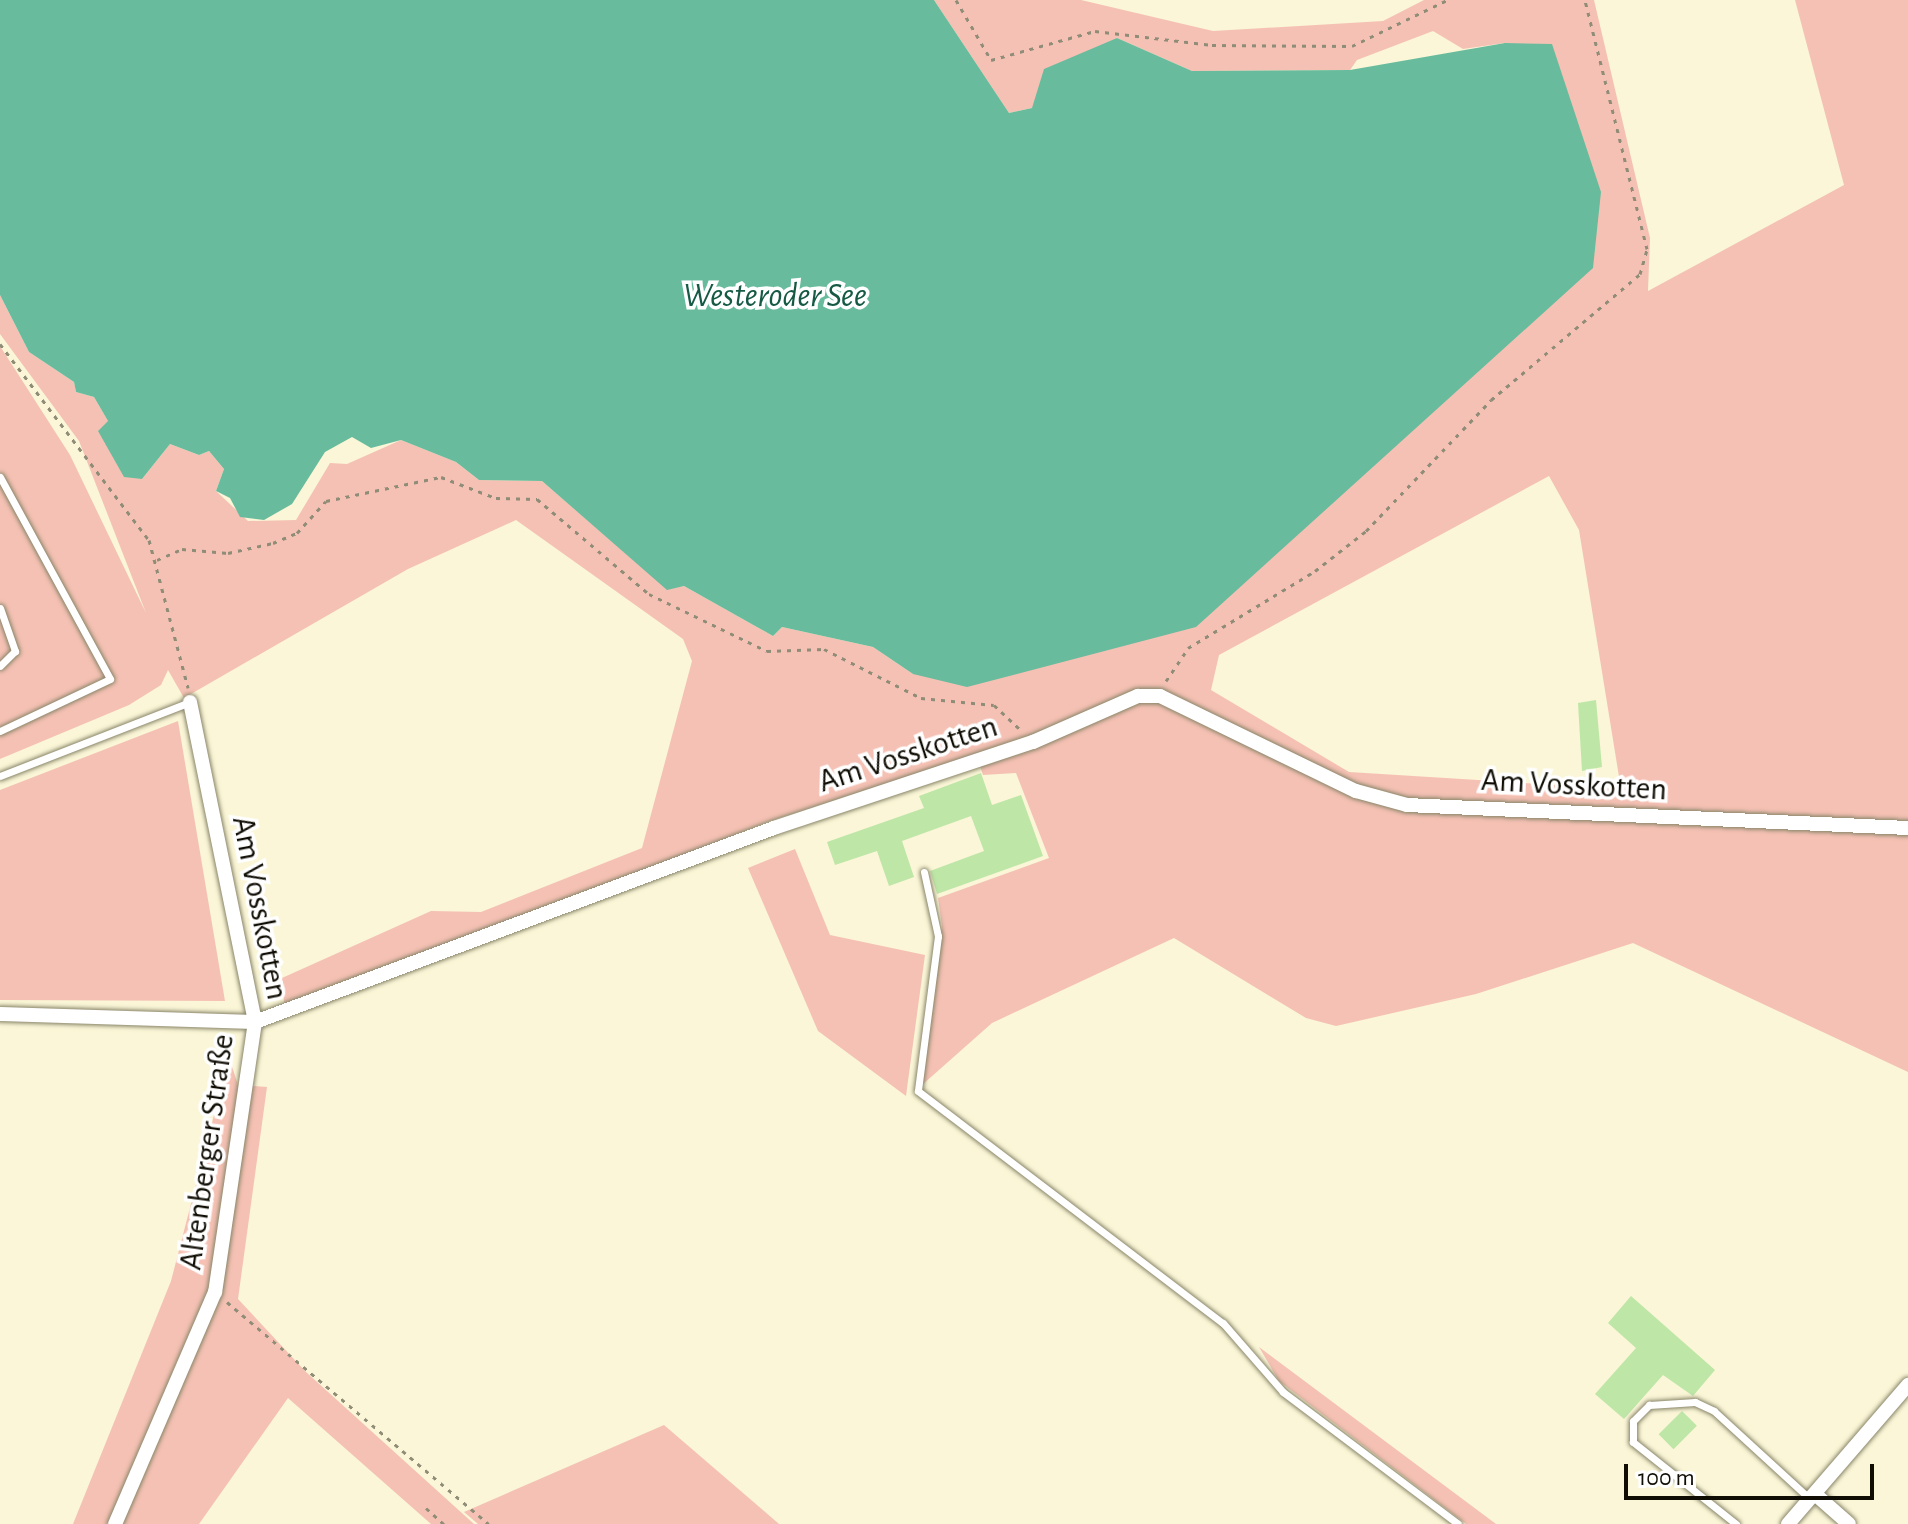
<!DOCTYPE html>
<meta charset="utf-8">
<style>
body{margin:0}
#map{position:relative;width:1908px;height:1524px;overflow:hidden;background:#faf6d7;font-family:"Alegreya Sans",sans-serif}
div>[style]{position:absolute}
.green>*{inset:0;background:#f5c1b4}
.water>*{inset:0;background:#68bc9d}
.building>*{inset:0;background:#bee6a7;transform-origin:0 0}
.path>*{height:3px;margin-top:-1.5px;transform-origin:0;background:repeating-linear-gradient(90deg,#8f8c77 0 4px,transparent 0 10px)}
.roads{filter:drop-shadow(0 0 2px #898569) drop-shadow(0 0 2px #898569)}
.lane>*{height:7px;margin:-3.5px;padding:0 3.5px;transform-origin:3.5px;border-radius:3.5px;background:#fff}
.street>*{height:14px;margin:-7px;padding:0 7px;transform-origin:7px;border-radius:7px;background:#fff}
span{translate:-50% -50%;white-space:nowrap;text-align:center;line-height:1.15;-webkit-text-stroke:7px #fff;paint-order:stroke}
.street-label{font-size:32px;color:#0f0d04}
.water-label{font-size:34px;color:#165944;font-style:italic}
.scale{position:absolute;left:1624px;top:1464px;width:250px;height:36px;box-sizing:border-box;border:4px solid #0f0d04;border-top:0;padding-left:10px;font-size:24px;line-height:28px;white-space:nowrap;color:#0f0d04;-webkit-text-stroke:6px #fff;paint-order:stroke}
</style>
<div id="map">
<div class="green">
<i style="clip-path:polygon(evenodd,934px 0,1081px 0,1213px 31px,1383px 21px,1424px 0,1594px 0,1650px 238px,1648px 291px,1844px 185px,1795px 0,1908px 0,1908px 1072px,1633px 943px,1476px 994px,1336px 1026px,1306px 1018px,1174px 938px,992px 1023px,922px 1085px,942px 926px,938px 898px,1049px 858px,1016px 773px,983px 775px,976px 754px,767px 822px,285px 1014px,282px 978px,431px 911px,481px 912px,642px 848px,692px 661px,683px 639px,516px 520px,408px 569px,184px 698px,168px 670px,161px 685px,129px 705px,0 759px,0 346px,70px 455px,146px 613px,79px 441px,0 334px,0 295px,29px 352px,74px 382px,76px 392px,94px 397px,142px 479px,170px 444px,199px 455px,209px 451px,224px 469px,216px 491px,248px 521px,296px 520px,330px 463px,347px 464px,401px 440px,456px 462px,479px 480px,542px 481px,667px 589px,684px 586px,773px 636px,782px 627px,873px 647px,913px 674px,1505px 43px,1463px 49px,1433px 31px,1357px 60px,1350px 70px,1192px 71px,1117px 38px,1032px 108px,1009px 113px,934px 0,1549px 476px,1579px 530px,1621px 789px,1349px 772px,1211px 690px,1219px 655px,1549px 476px)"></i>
<i style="clip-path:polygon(178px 721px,225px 1001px,0 1000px,0 790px)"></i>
<i style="clip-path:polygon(795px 849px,830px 935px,925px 955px,906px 1096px,818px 1031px,748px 868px)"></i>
<i style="clip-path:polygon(229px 1057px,238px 1085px,267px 1087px,238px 1299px,306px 1372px,474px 1524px,431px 1524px,288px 1398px,199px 1524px,73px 1524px,171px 1281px)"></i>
<i style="clip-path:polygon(1259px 1347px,1496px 1524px,1466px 1524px,1279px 1381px)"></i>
<i style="clip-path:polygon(664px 1425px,779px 1524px,478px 1524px,464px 1512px)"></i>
</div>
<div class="water">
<i style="clip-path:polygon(0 0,934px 0,1009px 113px,1032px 108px,1044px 69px,1117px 38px,1192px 71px,1350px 70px,1505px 43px,1552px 44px,1601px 192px,1593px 268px,1196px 627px,967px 687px,913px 674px,873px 647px,782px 627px,773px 636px,684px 586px,667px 590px,542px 481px,479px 480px,456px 462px,401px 440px,371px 448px,352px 437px,325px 452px,292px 504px,264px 520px,240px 517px,230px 498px,216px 491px,224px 469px,209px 451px,199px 455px,170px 444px,142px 479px,124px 477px,98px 431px,108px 421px,94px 397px,76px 392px,74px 382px,29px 352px,0 295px)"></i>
</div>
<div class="building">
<i style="clip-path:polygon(1596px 700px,1602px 767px,1582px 771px,1578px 703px)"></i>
<i style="clip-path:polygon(981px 773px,992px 805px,1021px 795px,1043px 856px,937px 894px,930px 871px,984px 851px,971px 816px,902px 841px,914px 877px,889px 886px,877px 851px,835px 865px,827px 842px,924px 808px,919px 796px)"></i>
<i style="clip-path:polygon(1631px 1296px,1715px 1370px,1693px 1396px,1663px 1375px,1624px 1419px,1595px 1394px,1636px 1348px,1608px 1323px)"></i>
<i style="left:1682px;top:1411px;width:21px;height:33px;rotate:45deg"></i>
</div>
<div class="path">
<i style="left:956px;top:0;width:69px;rotate:59.7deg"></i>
<i style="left:991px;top:60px;width:108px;rotate:-15.6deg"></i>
<i style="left:1095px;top:31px;width:118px;rotate:6.8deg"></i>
<i style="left:1212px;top:45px;width:140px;rotate:0.4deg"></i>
<i style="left:1352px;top:46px;width:106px;rotate:-25.8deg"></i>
<i style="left:0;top:344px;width:246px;rotate:52.8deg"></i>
<i style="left:149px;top:540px;width:153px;rotate:75.2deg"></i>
<i style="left:157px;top:560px;width:27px;rotate:-24deg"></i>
<i style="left:182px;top:549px;width:46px;rotate:5deg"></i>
<i style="left:228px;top:553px;width:46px;rotate:-12.5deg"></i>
<i style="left:273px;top:543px;width:26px;rotate:-23deg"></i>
<i style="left:297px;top:533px;width:43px;rotate:-47.8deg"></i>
<i style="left:326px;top:501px;width:117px;rotate:-11.8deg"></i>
<i style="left:441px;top:477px;width:59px;rotate:20.9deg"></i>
<i style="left:496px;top:498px;width:41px;rotate:1.4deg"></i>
<i style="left:537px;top:499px;width:147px;rotate:40.3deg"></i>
<i style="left:649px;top:594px;width:131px;rotate:25.8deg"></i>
<i style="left:767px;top:651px;width:57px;rotate:-2deg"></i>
<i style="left:824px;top:649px;width:109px;rotate:26.8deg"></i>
<i style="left:921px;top:698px;width:73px;rotate:5.5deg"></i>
<i style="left:994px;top:705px;width:37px;rotate:43deg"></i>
<i style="left:1166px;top:681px;width:40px;rotate:-56deg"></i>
<i style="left:1188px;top:648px;width:149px;rotate:-31.2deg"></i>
<i style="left:1315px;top:571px;width:65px;rotate:-38.1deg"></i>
<i style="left:1366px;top:531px;width:181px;rotate:-46.3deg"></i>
<i style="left:1491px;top:400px;width:195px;rotate:-40.2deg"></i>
<i style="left:1640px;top:274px;width:26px;rotate:-74deg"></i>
<i style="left:1647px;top:249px;width:257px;rotate:-104deg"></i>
<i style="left:227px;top:1302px;width:343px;rotate:40.3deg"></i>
<i style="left:426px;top:1508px;width:24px;rotate:42deg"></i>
</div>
<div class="roads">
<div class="lane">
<i style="left:0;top:477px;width:230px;rotate:61.4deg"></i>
<i style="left:110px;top:679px;width:122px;rotate:154.7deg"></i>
<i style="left:0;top:608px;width:46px;rotate:70.8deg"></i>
<i style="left:15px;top:651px;width:21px;rotate:135deg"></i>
<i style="left:0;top:776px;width:204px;rotate:-21.3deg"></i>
<i style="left:924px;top:872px;width:66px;rotate:77.7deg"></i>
<i style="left:938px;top:936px;width:156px;rotate:97.4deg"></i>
<i style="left:918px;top:1091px;width:383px;rotate:37.3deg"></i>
<i style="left:1223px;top:1323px;width:91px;rotate:49deg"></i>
<i style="left:1283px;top:1392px;width:219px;rotate:37deg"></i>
<i style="left:1736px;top:1524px;width:132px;rotate:-141.5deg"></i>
<i style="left:1633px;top:1442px;width:21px;rotate:-90deg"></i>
<i style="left:1633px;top:1421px;width:23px;rotate:-45deg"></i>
<i style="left:1649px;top:1405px;width:46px;rotate:-3.7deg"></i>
<i style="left:1695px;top:1402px;width:21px;rotate:25deg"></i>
<i style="left:1714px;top:1411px;width:130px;rotate:42.5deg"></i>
</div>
<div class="street">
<i style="left:190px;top:702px;width:327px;rotate:78.5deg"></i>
<i style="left:255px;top:1022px;width:554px;rotate:-20.5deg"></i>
<i style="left:774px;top:828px;width:273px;rotate:-18.4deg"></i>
<i style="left:1033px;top:742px;width:115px;rotate:-23.7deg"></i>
<i style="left:1138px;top:696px;width:22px"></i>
<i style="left:1160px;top:696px;width:218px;rotate:25.9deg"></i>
<i style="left:1356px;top:791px;width:53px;rotate:15.4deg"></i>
<i style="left:1407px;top:805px;width:502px;rotate:2.63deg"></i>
<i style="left:0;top:1014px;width:255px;rotate:1.8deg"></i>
<i style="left:255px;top:1022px;width:273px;rotate:98.4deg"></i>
<i style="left:215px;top:1292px;width:253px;rotate:113.3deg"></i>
<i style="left:1815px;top:1494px;width:45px;rotate:41.4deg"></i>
<i style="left:1788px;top:1524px;width:184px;rotate:-49.2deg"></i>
</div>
</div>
<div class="street-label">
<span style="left:908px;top:754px;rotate:-18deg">Am Vosskotten</span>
<span style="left:1574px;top:785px;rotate:3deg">Am Vosskotten</span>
<span style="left:260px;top:908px;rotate:79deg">Am Vosskotten</span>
<span style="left:207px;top:1152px;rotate:-82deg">Altenberger Straße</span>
</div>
<div class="water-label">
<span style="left:775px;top:297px">Westeroder See</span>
</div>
<div class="scale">100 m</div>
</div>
